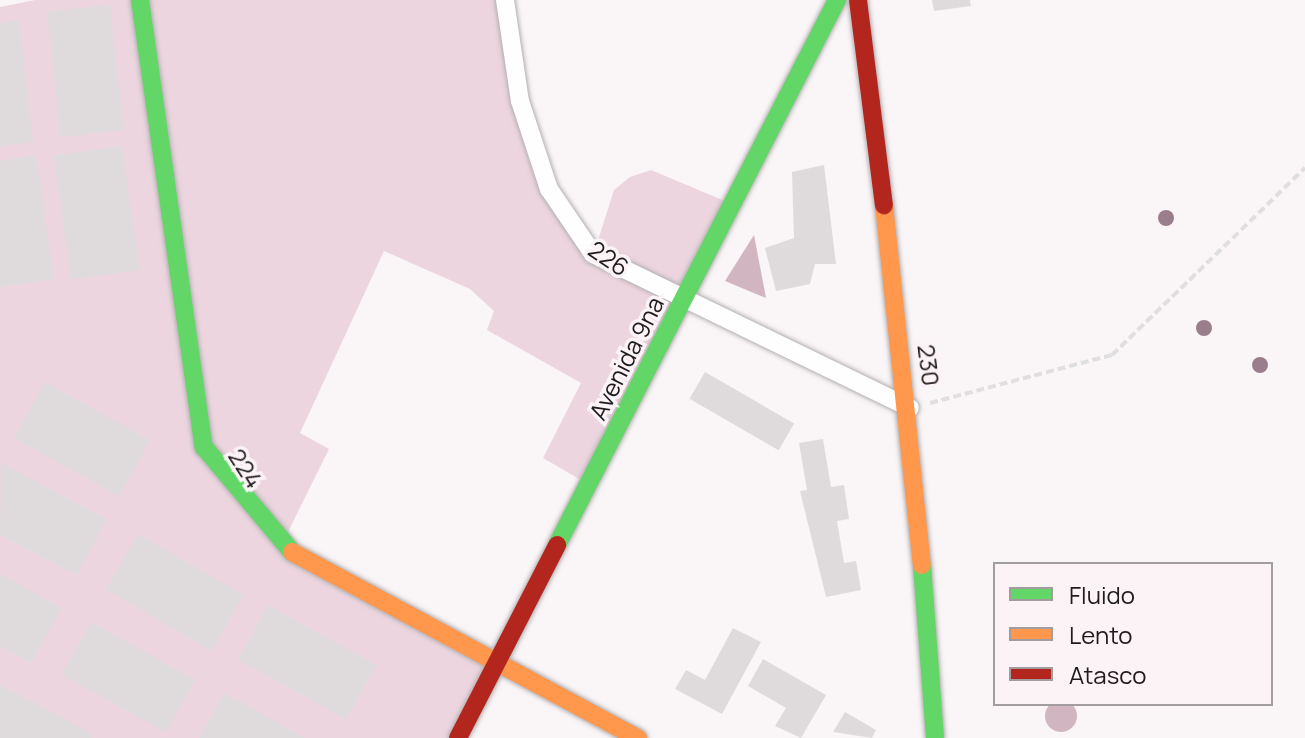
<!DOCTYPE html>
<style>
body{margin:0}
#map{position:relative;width:1305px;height:738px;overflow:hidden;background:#faf5f7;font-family:Manrope,sans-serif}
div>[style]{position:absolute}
.green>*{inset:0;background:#ecd5df}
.water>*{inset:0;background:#d1b6c1}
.round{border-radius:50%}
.building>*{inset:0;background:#dfdbdd;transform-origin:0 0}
.path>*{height:4px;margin-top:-2px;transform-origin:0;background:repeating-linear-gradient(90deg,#e0dfdf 0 8px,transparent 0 12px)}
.roads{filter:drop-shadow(0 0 2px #b3b0b1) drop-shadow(0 0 2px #b3b0b1)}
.street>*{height:18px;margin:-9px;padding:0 9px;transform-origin:9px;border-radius:9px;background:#fefefe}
.fast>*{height:18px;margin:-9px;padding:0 9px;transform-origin:9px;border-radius:9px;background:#63d668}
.slow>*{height:18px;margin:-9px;padding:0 9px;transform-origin:9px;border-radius:9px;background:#ff974d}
.jam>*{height:18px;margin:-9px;padding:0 9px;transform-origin:9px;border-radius:9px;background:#b3261e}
.trees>*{width:16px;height:16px;margin:-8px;border-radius:50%;background:#9b7e8c}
span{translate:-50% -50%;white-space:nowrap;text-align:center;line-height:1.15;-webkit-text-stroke:7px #fcf3f7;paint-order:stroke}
.street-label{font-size:24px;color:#1f1c1d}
.legend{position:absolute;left:993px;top:562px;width:280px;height:144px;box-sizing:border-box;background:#fcf3f7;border:2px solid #a49da0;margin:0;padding:10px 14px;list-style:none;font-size:24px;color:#1f1c1d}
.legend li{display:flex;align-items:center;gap:16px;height:40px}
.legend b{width:40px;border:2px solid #a49da0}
</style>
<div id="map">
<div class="green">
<i style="clip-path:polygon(35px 0,505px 0,549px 189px,594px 253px,614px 190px,630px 177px,651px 170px,732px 204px,588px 484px,543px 458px,581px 383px,487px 330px,494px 311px,470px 289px,384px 251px,300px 433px,329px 449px,281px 546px,497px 662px,458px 738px,0 738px,0 7px)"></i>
</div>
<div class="water">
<i style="clip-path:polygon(754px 235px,766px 298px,725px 281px)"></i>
<i class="round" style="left:1045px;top:700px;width:32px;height:32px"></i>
</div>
<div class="building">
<i style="clip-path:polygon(932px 0,970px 0,971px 6px,934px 11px)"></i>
<i style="left:110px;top:5px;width:126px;height:63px;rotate:84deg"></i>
<i style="clip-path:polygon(19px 21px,33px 142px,0 146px,0 23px)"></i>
<i style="left:122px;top:146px;width:125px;height:69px;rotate:82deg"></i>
<i style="clip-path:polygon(36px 155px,54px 279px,0 287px,0 161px)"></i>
<i style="clip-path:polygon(824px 165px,836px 264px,815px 264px,810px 284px,776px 291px,765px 248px,794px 238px,792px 172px)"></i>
<i style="left:705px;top:372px;width:103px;height:31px;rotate:30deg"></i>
<i style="left:45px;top:382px;width:120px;height:64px;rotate:29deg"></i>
<i style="clip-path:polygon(823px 439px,831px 487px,844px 485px,849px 519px,837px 521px,844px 563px,856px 561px,861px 590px,826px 597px,800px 491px,807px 490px,799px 443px)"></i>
<i style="clip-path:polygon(1px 463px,107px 519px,77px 575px,0 535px)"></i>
<i style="left:138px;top:534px;width:122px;height:64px;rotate:30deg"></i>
<i style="clip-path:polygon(0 574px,62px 608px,31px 663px,0 646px)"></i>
<i style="left:268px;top:605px;width:124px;height:62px;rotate:29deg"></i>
<i style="left:91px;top:622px;width:119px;height:60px;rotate:29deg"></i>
<i style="clip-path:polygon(733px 628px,761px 642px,722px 714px,675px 689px,686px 670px,705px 680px)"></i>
<i style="clip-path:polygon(763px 659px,826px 695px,801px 738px,775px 726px,786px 708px,748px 686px)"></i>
<i style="clip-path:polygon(0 685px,93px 734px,91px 738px,0 738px)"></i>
<i style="clip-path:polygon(224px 693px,305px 738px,199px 738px)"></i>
<i style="clip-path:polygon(845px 712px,876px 730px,872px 738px,833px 732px)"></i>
</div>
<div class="path">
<i style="left:930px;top:403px;width:188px;rotate:-14.8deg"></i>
<i style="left:1112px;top:355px;width:269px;rotate:-44.1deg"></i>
</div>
<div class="roads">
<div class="street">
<i style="left:505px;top:0;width:102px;rotate:81.6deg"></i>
<i style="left:520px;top:101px;width:93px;rotate:71.8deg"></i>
<i style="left:549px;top:189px;width:78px;rotate:55.9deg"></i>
<i style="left:593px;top:254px;width:352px;rotate:25.9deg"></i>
</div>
<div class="fast">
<i style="left:140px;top:0;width:452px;rotate:81.9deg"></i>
<i style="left:204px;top:447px;width:137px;rotate:50deg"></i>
<i style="left:557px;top:545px;width:613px;rotate:-62.81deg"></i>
<i style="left:922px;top:565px;width:173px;rotate:85.7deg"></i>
</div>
<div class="slow">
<i style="left:884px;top:205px;width:362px;rotate:84deg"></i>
<i style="left:292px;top:552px;width:393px;rotate:28.3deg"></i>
</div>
<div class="jam">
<i style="left:858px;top:0;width:207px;rotate:82.8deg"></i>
<i style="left:458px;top:738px;width:217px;rotate:-62.8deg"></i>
</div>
</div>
<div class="trees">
<i style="left:1166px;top:218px"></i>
<i style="left:1204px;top:328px"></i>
<i style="left:1260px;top:365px"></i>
</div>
<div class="street-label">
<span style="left:609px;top:258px;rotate:34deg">226</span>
<span style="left:626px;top:358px;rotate:-63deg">Avenida 9na</span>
<span style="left:929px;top:365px;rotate:83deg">230</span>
<span style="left:246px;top:468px;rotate:57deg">224</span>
</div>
<ul class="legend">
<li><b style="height:10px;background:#63d668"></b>Fluido</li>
<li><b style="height:10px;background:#ff974d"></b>Lento</li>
<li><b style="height:10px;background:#b3261e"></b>Atasco</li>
</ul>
</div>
